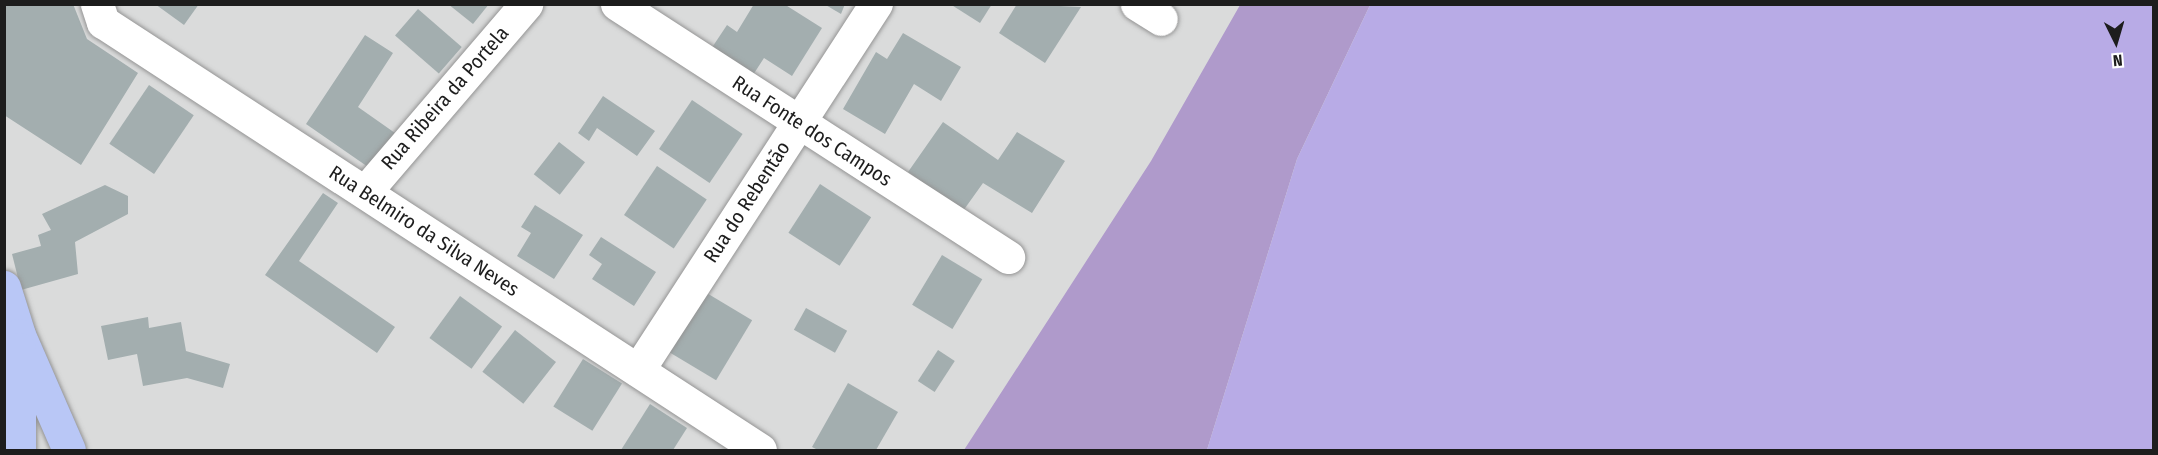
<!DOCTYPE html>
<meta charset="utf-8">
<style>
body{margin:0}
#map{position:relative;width:2158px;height:455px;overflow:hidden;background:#e3eaee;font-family:"Fira Sans Condensed",sans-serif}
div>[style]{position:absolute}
.residential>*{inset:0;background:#dadbdb}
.grass>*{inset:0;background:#b8abe6}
.forest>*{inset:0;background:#af9acb}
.building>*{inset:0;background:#a3aeaf;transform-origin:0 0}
.roads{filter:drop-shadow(0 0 2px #949494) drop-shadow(0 0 2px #949494)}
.street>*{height:33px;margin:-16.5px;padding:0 16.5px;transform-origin:16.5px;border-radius:16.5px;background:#fff}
.secondary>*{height:33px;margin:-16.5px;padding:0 16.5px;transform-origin:16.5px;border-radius:16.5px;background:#b9c7f6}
span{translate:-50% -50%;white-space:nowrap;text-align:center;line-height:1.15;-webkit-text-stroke:5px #fff;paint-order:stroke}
.street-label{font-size:20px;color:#1d1d1d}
.frame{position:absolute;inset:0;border:6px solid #1d1d1d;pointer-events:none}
.north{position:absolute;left:2086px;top:12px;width:60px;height:60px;-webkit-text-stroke:4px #fff;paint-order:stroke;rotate:175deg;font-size:16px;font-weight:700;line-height:24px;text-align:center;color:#1d1d1d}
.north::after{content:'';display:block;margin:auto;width:21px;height:27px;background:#1d1d1d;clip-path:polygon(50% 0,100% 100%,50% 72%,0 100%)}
</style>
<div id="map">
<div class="residential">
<i style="clip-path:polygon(4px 5px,1257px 5px,992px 450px,5px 450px)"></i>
</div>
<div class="grass">
<i style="clip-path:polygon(1370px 5px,2153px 5px,2153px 450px,1207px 450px,1297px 159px)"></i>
</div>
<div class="forest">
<i style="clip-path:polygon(1240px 5px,1370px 5px,1297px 159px,1207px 450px,964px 450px,1151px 161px)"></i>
</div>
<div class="building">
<i style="clip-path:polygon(4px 4px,73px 4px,87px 39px,138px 73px,81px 165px,4px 115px)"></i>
<i style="clip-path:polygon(155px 4px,199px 4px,184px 25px)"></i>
<i style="clip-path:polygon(448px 4px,489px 4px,473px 24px)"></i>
<i style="clip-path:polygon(754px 4px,784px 4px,822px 28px,792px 76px,764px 58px,751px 78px,709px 52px,727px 25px,737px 32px)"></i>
<i style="clip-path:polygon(824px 4px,845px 4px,841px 14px)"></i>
<i style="clip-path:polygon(950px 4px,992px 4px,980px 23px)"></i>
<i style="clip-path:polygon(1017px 4px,1081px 7px,1045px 63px,999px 33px)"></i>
<i style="left:418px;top:9px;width:58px;height:35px;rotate:41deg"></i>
<i style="clip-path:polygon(903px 33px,961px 67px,941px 101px,914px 84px,885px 134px,843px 109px,876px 52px,887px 59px)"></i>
<i style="clip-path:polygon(365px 35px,393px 53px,358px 107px,395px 133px,371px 169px,306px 124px)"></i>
<i style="left:149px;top:85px;width:54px;height:71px;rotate:34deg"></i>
<i style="clip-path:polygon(603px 96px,655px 131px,637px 156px,597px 128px,589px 141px,578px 133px)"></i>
<i style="left:692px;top:100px;width:61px;height:59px;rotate:34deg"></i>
<i style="clip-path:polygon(943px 122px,998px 160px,1017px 132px,1065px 161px,1032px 213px,983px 183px,963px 211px,908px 172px)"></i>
<i style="left:559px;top:142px;width:33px;height:41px;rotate:38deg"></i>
<i style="left:657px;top:166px;width:60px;height:59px;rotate:34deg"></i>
<i style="left:820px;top:184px;width:61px;height:58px;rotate:33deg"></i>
<i style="clip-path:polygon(105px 185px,128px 196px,128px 214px,75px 242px,78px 274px,21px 290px,12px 254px,41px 246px,38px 235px,51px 230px,42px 214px)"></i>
<i style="clip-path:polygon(323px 193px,338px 203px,299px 261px,395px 327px,377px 353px,265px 275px)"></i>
<i style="clip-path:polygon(535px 205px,583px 235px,554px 279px,517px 256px,531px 233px,521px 227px)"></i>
<i style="clip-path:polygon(601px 237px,656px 272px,634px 306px,592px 279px,602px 264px,589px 255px)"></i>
<i style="left:942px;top:255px;width:47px;height:58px;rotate:31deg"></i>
<i style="left:705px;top:292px;width:55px;height:70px;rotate:31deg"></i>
<i style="left:460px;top:296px;width:52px;height:52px;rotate:36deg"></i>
<i style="left:806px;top:308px;width:47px;height:25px;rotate:29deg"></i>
<i style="clip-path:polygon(148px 317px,149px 328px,181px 322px,186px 351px,230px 364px,223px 388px,187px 378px,143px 386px,137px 354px,108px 360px,101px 326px)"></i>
<i style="left:515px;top:330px;width:52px;height:53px;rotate:38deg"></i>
<i style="left:938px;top:350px;width:20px;height:37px;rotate:33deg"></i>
<i style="left:583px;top:359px;width:46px;height:56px;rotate:32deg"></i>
<i style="clip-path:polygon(848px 383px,898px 412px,876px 450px,818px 450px,812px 447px)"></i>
<i style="clip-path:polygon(650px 404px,687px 428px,673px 450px,621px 450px)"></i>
</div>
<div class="roads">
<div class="street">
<i style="left:97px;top:4px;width:19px;rotate:72deg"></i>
<i style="left:103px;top:22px;width:784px;rotate:33.08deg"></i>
<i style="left:617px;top:4px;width:466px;rotate:32.9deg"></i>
<i style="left:1137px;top:4px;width:28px;rotate:32deg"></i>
<i style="left:365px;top:192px;width:248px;rotate:-49.4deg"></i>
<i style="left:638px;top:370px;width:437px;rotate:-57deg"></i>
</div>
<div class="secondary">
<i style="left:4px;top:287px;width:50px;rotate:72.6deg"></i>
<i style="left:19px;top:335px;width:125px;rotate:66.5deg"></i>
<i style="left:19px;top:349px;width:101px;rotate:90deg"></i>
</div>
</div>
<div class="street-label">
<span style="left:445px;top:98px;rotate:-49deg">Rua Ribeira da Portela</span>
<span style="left:812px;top:131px;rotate:33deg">Rua Fonte dos Campos</span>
<span style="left:747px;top:202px;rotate:-57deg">Rua do Rebentão</span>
<span style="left:424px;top:231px;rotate:33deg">Rua Belmiro da Silva Neves</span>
</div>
<div class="frame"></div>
<div class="north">N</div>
</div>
